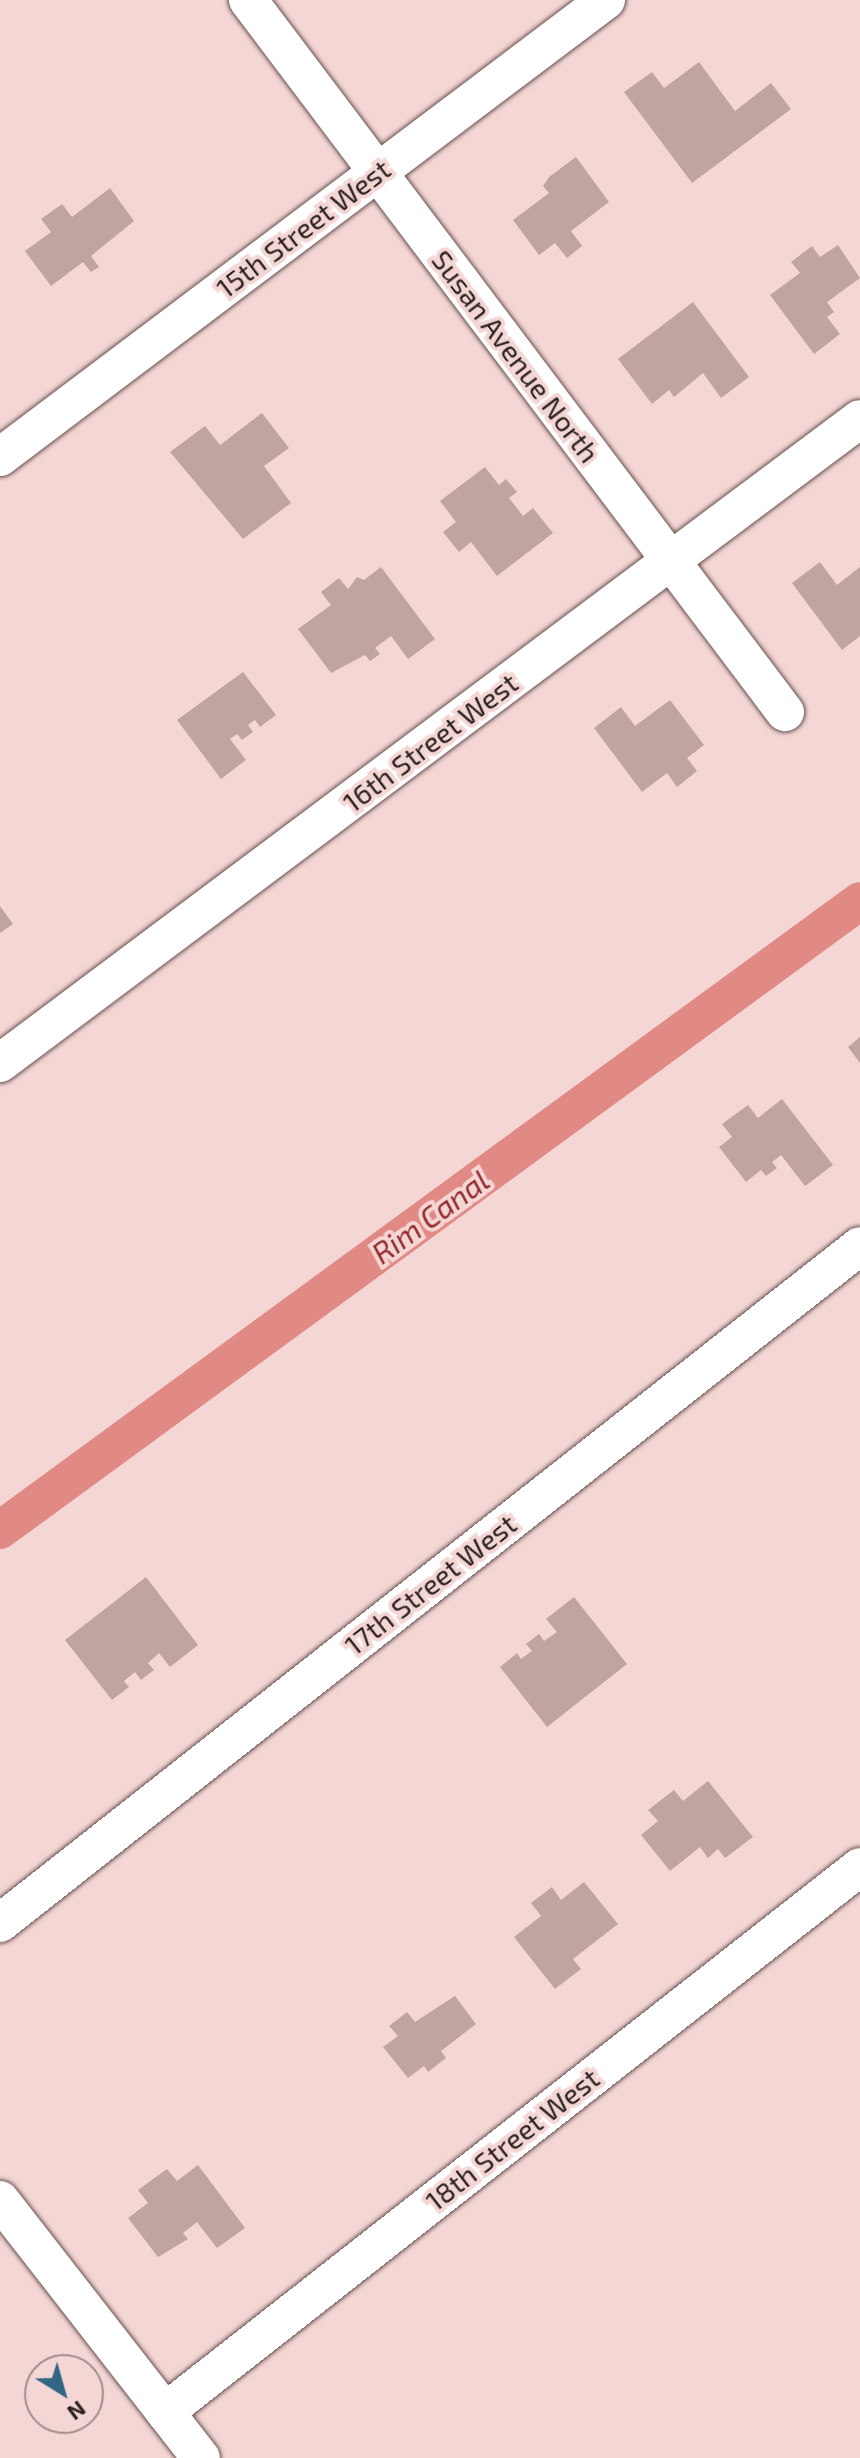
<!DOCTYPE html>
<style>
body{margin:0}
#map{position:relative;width:860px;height:2458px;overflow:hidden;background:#f4d7d5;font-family:"Exo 2",sans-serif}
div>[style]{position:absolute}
.canal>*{height:38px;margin:-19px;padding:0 19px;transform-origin:19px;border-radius:19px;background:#e18984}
.building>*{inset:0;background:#c0a4a2}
.roads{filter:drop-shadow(0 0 2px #68504e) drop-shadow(0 0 2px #68504e)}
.street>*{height:38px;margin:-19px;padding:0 19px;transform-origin:19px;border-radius:19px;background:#fff}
span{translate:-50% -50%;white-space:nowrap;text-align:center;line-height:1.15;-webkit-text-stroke:8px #f4d7d5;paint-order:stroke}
.street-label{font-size:28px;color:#291f1e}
.water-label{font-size:30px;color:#922a2c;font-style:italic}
.north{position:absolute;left:24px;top:2354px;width:80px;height:80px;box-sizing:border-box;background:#f4d7d5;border:2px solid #a38d8c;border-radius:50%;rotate:143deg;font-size:22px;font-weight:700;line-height:32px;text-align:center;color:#291f1e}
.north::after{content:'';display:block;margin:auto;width:28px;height:36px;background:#316682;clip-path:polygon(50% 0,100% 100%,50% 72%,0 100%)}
</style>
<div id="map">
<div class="canal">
<i style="left:0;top:1530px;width:1065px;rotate:-36.18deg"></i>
</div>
<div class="building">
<i style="clip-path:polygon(699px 62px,735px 111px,771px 83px,791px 109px,692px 183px,624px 92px,652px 72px,664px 88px)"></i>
<i style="clip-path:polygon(576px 157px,609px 202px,571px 231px,582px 246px,567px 258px,555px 243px,539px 255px,513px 220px,549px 193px,543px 186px,549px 177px)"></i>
<i style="clip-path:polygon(110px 188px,134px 221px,91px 256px,99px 267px,91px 272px,83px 262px,51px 286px,25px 251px,51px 232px,41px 219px,62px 204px,72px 217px)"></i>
<i style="clip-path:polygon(838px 245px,860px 278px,827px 302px,834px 312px,827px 317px,840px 334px,814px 354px,770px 295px,800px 273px,791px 262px,812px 246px,820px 257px)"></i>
<i style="clip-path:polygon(693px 302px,749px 377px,721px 398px,703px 373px,674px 397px,669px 390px,652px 404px,618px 359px)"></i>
<i style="clip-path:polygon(262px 413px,289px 448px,264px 466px,291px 503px,243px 539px,170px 452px,205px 426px,220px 445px)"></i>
<i style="clip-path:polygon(485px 467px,499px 485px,506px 479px,517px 492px,509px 498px,523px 516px,533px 508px,553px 533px,497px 576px,471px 542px,459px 552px,443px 532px,456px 522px,440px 501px)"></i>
<i style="clip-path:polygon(820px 562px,837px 585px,860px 567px,860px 636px,842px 650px,792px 583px)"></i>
<i style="clip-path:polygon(381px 567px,435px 639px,408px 659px,391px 636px,375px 648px,380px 654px,370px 661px,365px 655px,331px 673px,298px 629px,331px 605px,321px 592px,339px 578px,348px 589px,357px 577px,364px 580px)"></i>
<i style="clip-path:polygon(243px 672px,276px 715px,260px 727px,255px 720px,248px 725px,253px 732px,242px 740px,237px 734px,230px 739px,246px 760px,221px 779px,177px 720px)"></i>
<i style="clip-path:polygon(670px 700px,704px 745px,687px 758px,697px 771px,677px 787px,667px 773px,642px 792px,594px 728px,621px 707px,635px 726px)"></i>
<i style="clip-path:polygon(0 906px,13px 924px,0 933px)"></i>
<i style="clip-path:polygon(860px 1037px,860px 1063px,848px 1047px)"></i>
<i style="clip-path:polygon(782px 1099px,833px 1165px,805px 1186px,781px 1155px,772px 1162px,777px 1168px,766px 1176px,761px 1170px,746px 1182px,719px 1147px,732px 1137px,722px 1124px,748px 1105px,758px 1118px)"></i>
<i style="clip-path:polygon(146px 1577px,198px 1645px,170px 1667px,159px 1653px,148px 1663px,154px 1670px,141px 1680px,135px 1672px,124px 1681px,129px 1687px,112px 1700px,65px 1640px)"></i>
<i style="clip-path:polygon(574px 1597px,627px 1664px,547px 1727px,500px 1667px,517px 1653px,521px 1659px,532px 1651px,526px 1644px,539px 1634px,544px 1641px,557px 1632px,546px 1619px)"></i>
<i style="clip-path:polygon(708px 1781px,753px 1837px,725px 1858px,718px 1849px,708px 1858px,700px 1847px,670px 1871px,641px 1835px,658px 1821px,648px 1810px,674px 1790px,683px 1801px)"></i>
<i style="clip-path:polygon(584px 1882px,618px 1924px,573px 1959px,581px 1969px,555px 1989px,514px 1937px,541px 1916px,531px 1903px,552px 1887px,561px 1900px)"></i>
<i style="clip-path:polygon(455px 1996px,476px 2024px,441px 2051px,446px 2058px,428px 2072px,424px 2066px,408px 2078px,383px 2047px,398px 2036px,389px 2026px,407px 2012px,415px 2022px)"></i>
<i style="clip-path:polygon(198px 2165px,245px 2228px,217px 2248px,197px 2222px,183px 2233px,188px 2239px,158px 2257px,128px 2218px,148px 2203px,138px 2190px,167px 2169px,177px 2181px)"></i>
</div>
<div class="roads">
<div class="street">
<i style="left:248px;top:0;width:892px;rotate:52.98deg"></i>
<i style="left:0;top:457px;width:759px;rotate:-37.02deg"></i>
<i style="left:0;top:1063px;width:1074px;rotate:-36.83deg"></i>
<i style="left:0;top:1923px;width:1094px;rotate:-38.21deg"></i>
<i style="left:0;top:2200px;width:327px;rotate:52.1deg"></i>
<i style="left:165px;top:2412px;width:883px;rotate:-38.1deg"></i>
</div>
</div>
<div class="street-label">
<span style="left:303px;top:228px;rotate:-37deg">15th Street West</span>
<span style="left:516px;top:356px;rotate:53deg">Susan Avenue North</span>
<span style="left:430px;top:742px;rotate:-37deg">16th Street West</span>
<span style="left:430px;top:1584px;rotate:-38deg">17th Street West</span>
<span style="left:512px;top:2139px;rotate:-38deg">18th Street West</span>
</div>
<div class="water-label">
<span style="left:430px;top:1216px;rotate:-36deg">Rim Canal</span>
</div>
<div class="north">N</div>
</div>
